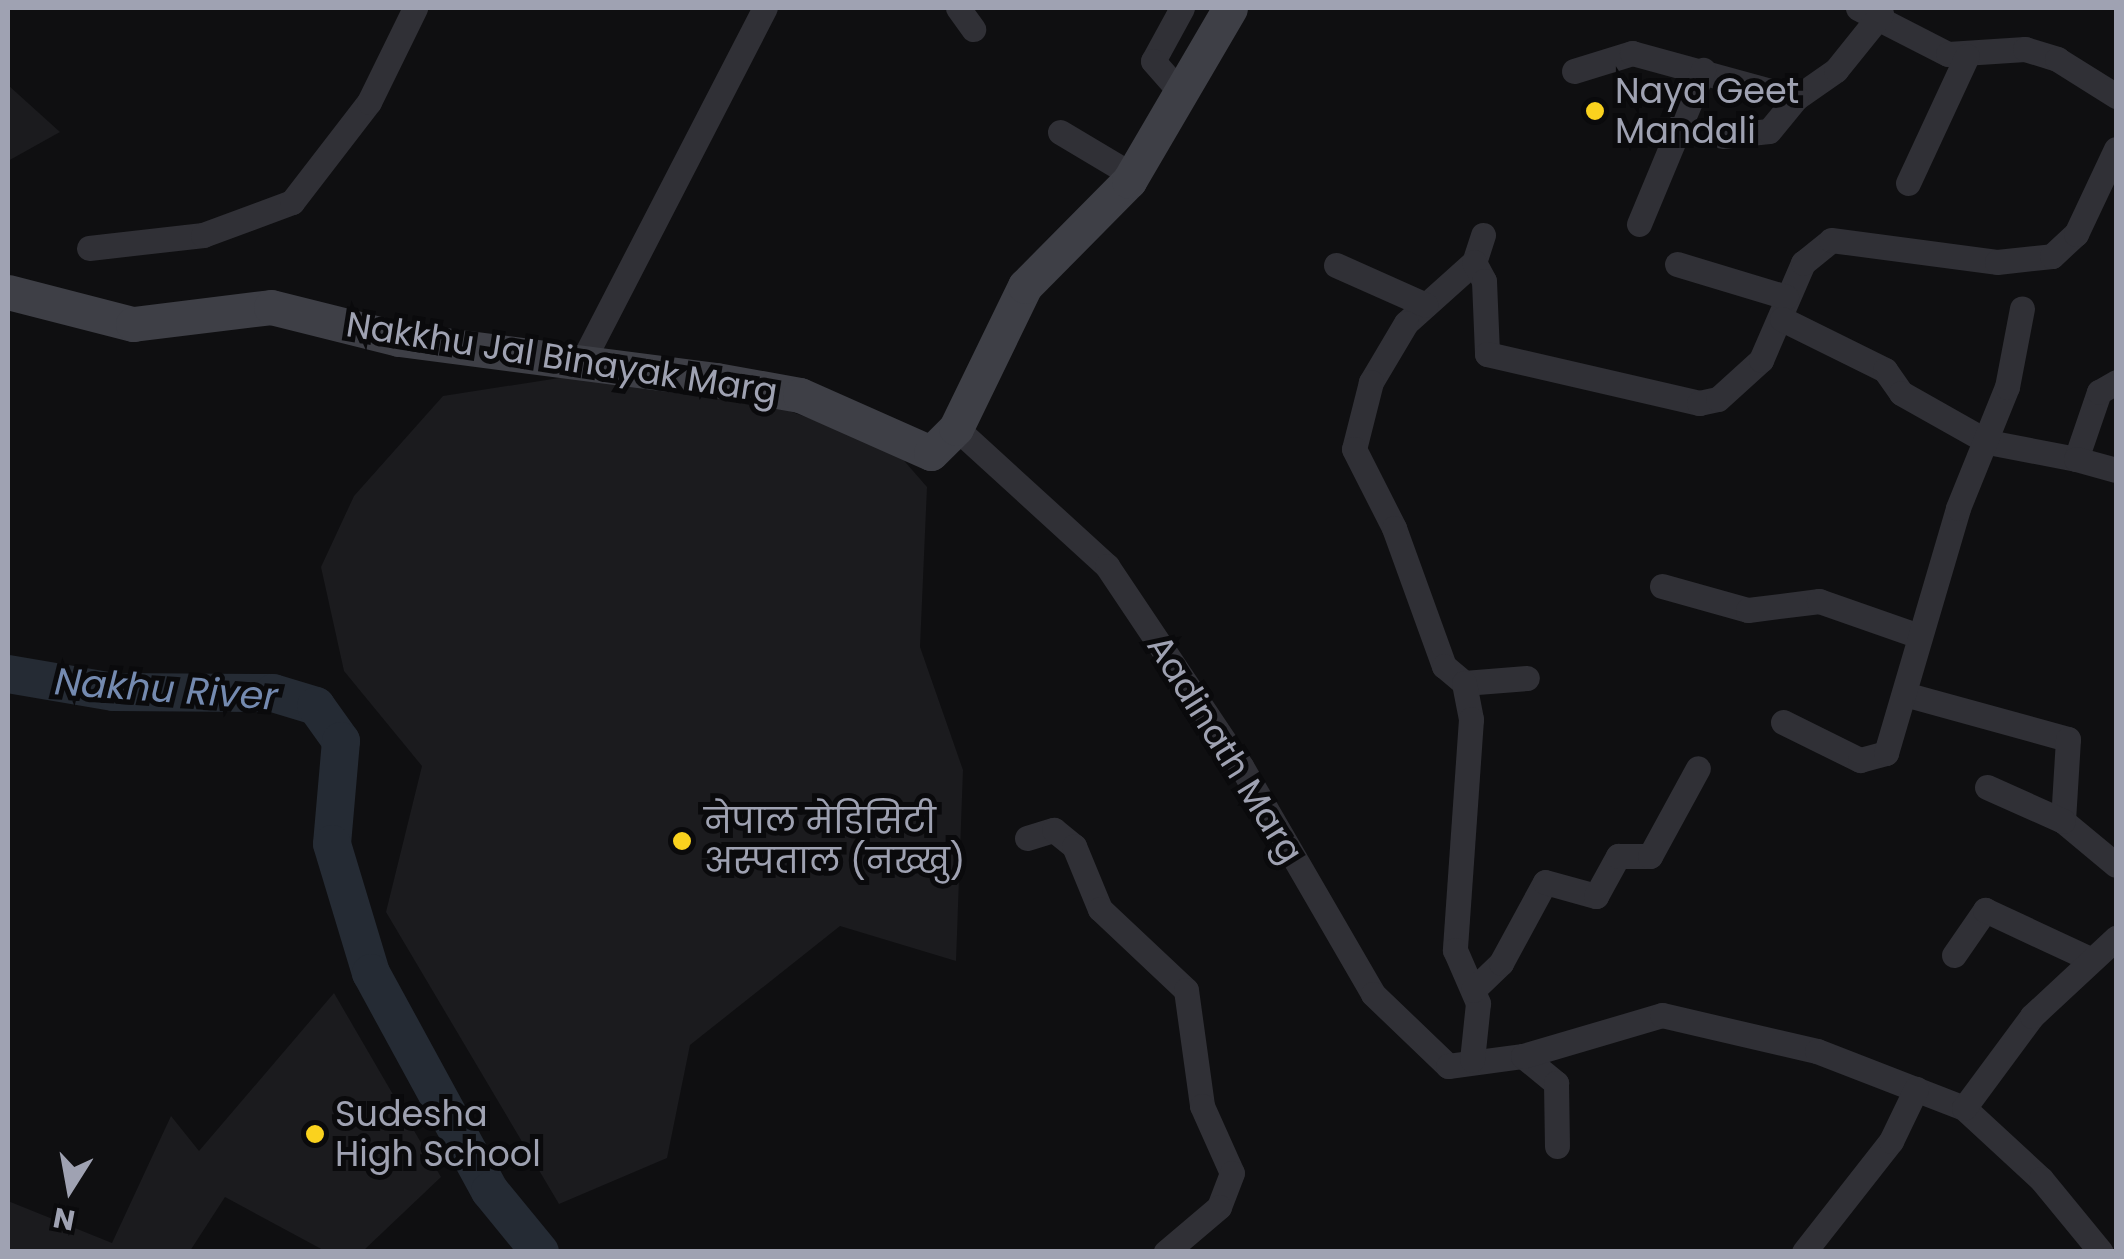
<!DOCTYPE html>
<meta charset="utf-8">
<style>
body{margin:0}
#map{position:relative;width:2124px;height:1259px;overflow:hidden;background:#0f0f11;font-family:Poppins,"Noto Sans Devanagari",sans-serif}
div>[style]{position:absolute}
.built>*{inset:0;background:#1b1b1e}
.river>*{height:38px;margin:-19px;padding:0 19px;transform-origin:19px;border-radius:19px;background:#252b34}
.street>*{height:25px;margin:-12.5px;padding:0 12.5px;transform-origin:12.5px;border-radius:12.5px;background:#303036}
.secondary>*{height:35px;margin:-17.5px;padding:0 17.5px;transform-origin:17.5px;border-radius:17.5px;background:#3e3f46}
.dots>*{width:28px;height:28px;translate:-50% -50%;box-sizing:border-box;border:5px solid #0a0a0c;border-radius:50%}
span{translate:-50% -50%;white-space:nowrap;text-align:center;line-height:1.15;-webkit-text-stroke:10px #0a0a0c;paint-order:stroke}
.poi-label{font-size:35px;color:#9fa2b2}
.left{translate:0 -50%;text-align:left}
.street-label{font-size:35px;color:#9fa2b2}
.water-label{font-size:38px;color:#748ab0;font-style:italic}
.frame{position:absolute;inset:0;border:10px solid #9fa2b2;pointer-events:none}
.north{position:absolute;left:20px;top:1139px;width:100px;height:100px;-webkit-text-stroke:8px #0a0a0c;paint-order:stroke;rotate:191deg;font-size:28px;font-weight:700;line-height:40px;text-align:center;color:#9fa2b2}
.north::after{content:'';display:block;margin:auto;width:35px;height:45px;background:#9fa2b2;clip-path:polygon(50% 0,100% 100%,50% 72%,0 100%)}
</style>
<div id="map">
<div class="built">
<i style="clip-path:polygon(8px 85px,60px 132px,8px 161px)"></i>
<i style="clip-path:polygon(585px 374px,764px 402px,893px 448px,927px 487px,920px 647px,963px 770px,956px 961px,840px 926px,690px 1045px,667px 1158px,559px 1204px,386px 912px,422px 766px,344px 671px,321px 567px,354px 496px,443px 396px)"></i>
<i style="clip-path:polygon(334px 993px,441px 1177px,363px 1251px,325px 1251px,225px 1197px,190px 1251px,8px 1251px,8px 1201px,112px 1243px,171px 1116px,199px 1151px)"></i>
</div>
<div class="river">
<i style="left:8px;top:674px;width:107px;rotate:9.7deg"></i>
<i style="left:113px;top:692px;width:160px;rotate:0.4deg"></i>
<i style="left:273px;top:693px;width:45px;rotate:16.8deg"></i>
<i style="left:316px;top:706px;width:43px;rotate:54.5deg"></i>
<i style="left:341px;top:741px;width:103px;rotate:95deg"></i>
<i style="left:332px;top:844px;width:135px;rotate:73.2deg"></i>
<i style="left:371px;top:973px;width:248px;rotate:61.4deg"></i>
<i style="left:490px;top:1191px;width:79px;rotate:50.7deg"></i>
</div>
<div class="street">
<i style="left:958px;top:8px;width:26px;rotate:54deg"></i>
<i style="left:1182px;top:8px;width:60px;rotate:118.7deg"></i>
<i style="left:1153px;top:61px;width:44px;rotate:48.7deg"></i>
<i style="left:1858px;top:8px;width:101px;rotate:27.1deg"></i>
<i style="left:1948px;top:54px;width:77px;rotate:-3.7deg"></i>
<i style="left:2025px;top:49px;width:34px;rotate:17deg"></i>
<i style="left:2057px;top:59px;width:70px;rotate:32.1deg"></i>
<i style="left:1574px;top:71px;width:61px;rotate:-17.2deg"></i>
<i style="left:1632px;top:53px;width:170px;rotate:15.3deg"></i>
<i style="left:1796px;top:98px;width:49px;rotate:-35deg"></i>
<i style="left:1836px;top:70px;width:72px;rotate:-51.2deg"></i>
<i style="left:1060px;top:132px;width:84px;rotate:30.8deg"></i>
<i style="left:1722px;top:136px;width:47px;rotate:-6.1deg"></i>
<i style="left:1769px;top:131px;width:43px;rotate:-50.7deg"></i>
<i style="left:1908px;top:183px;width:140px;rotate:-65.1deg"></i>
<i style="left:1639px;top:224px;width:167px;rotate:-67.4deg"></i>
<i style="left:1483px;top:235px;width:28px;rotate:108deg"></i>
<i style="left:1474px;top:262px;width:91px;rotate:138.1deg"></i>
<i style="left:1406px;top:323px;width:69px;rotate:120.7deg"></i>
<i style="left:1371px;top:382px;width:69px;rotate:104.2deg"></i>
<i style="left:1354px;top:449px;width:89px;rotate:63.1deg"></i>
<i style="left:1394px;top:528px;width:147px;rotate:70.1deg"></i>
<i style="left:1444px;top:666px;width:26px;rotate:40deg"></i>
<i style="left:1464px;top:683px;width:63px;rotate:-4.5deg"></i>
<i style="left:89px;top:248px;width:115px;rotate:-6.5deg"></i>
<i style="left:203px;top:235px;width:95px;rotate:-20.3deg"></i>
<i style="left:292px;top:202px;width:126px;rotate:-52.4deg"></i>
<i style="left:369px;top:102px;width:105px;rotate:-63.9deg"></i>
<i style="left:1474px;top:262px;width:21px;rotate:62deg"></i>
<i style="left:1484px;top:281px;width:73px;rotate:87.6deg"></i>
<i style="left:1487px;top:354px;width:218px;rotate:13deg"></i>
<i style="left:1699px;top:403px;width:19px;rotate:-12deg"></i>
<i style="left:1718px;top:399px;width:58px;rotate:-42.2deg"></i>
<i style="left:1761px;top:360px;width:106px;rotate:-66.6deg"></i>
<i style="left:1803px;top:263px;width:36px;rotate:-39deg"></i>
<i style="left:1831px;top:240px;width:167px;rotate:7.5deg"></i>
<i style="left:1997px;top:262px;width:55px;rotate:-6.2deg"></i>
<i style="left:2052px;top:256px;width:33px;rotate:-43deg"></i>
<i style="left:2076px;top:234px;width:94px;rotate:-64.8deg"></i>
<i style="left:1677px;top:264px;width:114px;rotate:16.8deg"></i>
<i style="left:1336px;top:265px;width:98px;rotate:24deg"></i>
<i style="left:1782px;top:319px;width:115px;rotate:26.3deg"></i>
<i style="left:1885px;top:370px;width:28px;rotate:55deg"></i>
<i style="left:1901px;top:393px;width:100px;rotate:29.4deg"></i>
<i style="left:1988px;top:442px;width:90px;rotate:10.9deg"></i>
<i style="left:2076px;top:459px;width:71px;rotate:-71.1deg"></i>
<i style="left:2099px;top:392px;width:20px;rotate:-30deg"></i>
<i style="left:580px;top:366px;width:403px;rotate:-62.7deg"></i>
<i style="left:956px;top:428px;width:205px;rotate:42.4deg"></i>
<i style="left:1107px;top:566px;width:241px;rotate:56.2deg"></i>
<i style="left:1241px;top:766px;width:263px;rotate:59.9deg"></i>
<i style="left:1373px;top:994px;width:104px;rotate:43.8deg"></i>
<i style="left:1448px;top:1066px;width:76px;rotate:-7.6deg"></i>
<i style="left:1523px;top:1056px;width:43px;rotate:39.3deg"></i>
<i style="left:1556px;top:1083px;width:63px;rotate:89.1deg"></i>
<i style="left:2076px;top:459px;width:41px;rotate:15.4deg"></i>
<i style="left:1662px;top:586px;width:89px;rotate:15.6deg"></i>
<i style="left:1748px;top:610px;width:72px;rotate:-7.2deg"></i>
<i style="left:1819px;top:601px;width:106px;rotate:19.3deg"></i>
<i style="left:1464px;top:683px;width:37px;rotate:79deg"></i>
<i style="left:1471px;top:719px;width:232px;rotate:94deg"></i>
<i style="left:1455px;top:950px;width:58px;rotate:66.5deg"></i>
<i style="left:1478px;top:1003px;width:57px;rotate:96deg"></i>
<i style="left:1908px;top:695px;width:166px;rotate:15.4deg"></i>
<i style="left:2068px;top:739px;width:82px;rotate:93.5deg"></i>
<i style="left:2063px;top:821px;width:69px;rotate:39.7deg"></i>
<i style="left:1783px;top:722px;width:86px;rotate:26.3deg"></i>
<i style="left:1860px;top:760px;width:27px;rotate:-15deg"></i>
<i style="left:1886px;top:753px;width:255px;rotate:-73.6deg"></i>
<i style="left:1958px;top:508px;width:131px;rotate:-68deg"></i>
<i style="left:2007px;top:387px;width:80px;rotate:-79.2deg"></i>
<i style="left:1987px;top:787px;width:83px;rotate:24.1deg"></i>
<i style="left:1027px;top:838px;width:28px;rotate:-17deg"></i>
<i style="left:1054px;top:830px;width:26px;rotate:39deg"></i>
<i style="left:1074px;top:846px;width:68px;rotate:67.6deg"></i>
<i style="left:1100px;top:909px;width:118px;rotate:43.3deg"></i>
<i style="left:1186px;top:990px;width:117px;rotate:82.1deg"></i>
<i style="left:1202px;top:1106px;width:73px;rotate:65.9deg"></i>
<i style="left:1232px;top:1173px;width:36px;rotate:111deg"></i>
<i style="left:1219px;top:1207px;width:70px;rotate:139.7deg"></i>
<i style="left:1954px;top:955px;width:55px;rotate:-55.4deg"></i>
<i style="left:1985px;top:910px;width:116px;rotate:25deg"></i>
<i style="left:1473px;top:990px;width:39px;rotate:-44deg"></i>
<i style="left:1501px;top:963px;width:92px;rotate:-61.5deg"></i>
<i style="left:1545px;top:882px;width:53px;rotate:15.4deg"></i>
<i style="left:1596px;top:896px;width:46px;rotate:-61.2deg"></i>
<i style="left:1618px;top:856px;width:32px"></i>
<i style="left:1650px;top:856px;width:100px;rotate:-61.4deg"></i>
<i style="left:1523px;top:1056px;width:145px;rotate:-16.4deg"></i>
<i style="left:1662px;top:1015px;width:159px;rotate:13.1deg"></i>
<i style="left:1817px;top:1051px;width:158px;rotate:21.2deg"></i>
<i style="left:1964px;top:1108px;width:105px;rotate:42.7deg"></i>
<i style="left:2041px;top:1179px;width:94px;rotate:50.6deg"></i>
<i style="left:1964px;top:1108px;width:114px;rotate:-53.5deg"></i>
<i style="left:2032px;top:1016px;width:115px;rotate:-42.9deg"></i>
<i style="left:1804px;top:1252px;width:141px;rotate:-51.9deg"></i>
<i style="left:1891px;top:1141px;width:58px;rotate:-64.3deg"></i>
</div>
<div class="secondary">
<i style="left:8px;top:292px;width:129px;rotate:14.4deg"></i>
<i style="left:133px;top:324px;width:139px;rotate:-7deg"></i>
<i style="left:271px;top:307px;width:132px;rotate:14deg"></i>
<i style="left:399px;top:339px;width:320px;rotate:7.4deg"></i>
<i style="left:716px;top:380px;width:85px;rotate:10.1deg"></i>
<i style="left:800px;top:395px;width:143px;rotate:23.9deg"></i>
<i style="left:931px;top:453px;width:35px;rotate:-45deg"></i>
<i style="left:956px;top:428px;width:158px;rotate:-64.1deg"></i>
<i style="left:1025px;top:286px;width:148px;rotate:-45.3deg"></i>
<i style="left:1129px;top:181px;width:200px;rotate:-59.7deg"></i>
</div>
<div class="dots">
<i style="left:1595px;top:111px;background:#fad21e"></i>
<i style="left:682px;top:841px;background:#fad21e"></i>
<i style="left:315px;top:1134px;background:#fad21e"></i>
</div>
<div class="poi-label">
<span class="left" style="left:1615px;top:111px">Naya Geet<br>Mandali</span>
<span class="left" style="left:704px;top:841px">नेपाल मेडिसिटी<br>अस्पताल (नख्खु)</span>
<span class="left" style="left:335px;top:1134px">Sudesha<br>High School</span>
</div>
<div class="street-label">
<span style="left:562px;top:358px;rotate:9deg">Nakkhu Jal Binayak Marg</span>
<span style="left:1225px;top:749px;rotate:58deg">Aadinath Marg</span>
</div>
<div class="water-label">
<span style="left:166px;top:689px;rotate:4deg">Nakhu River</span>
</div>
<div class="frame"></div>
<div class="north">N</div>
</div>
